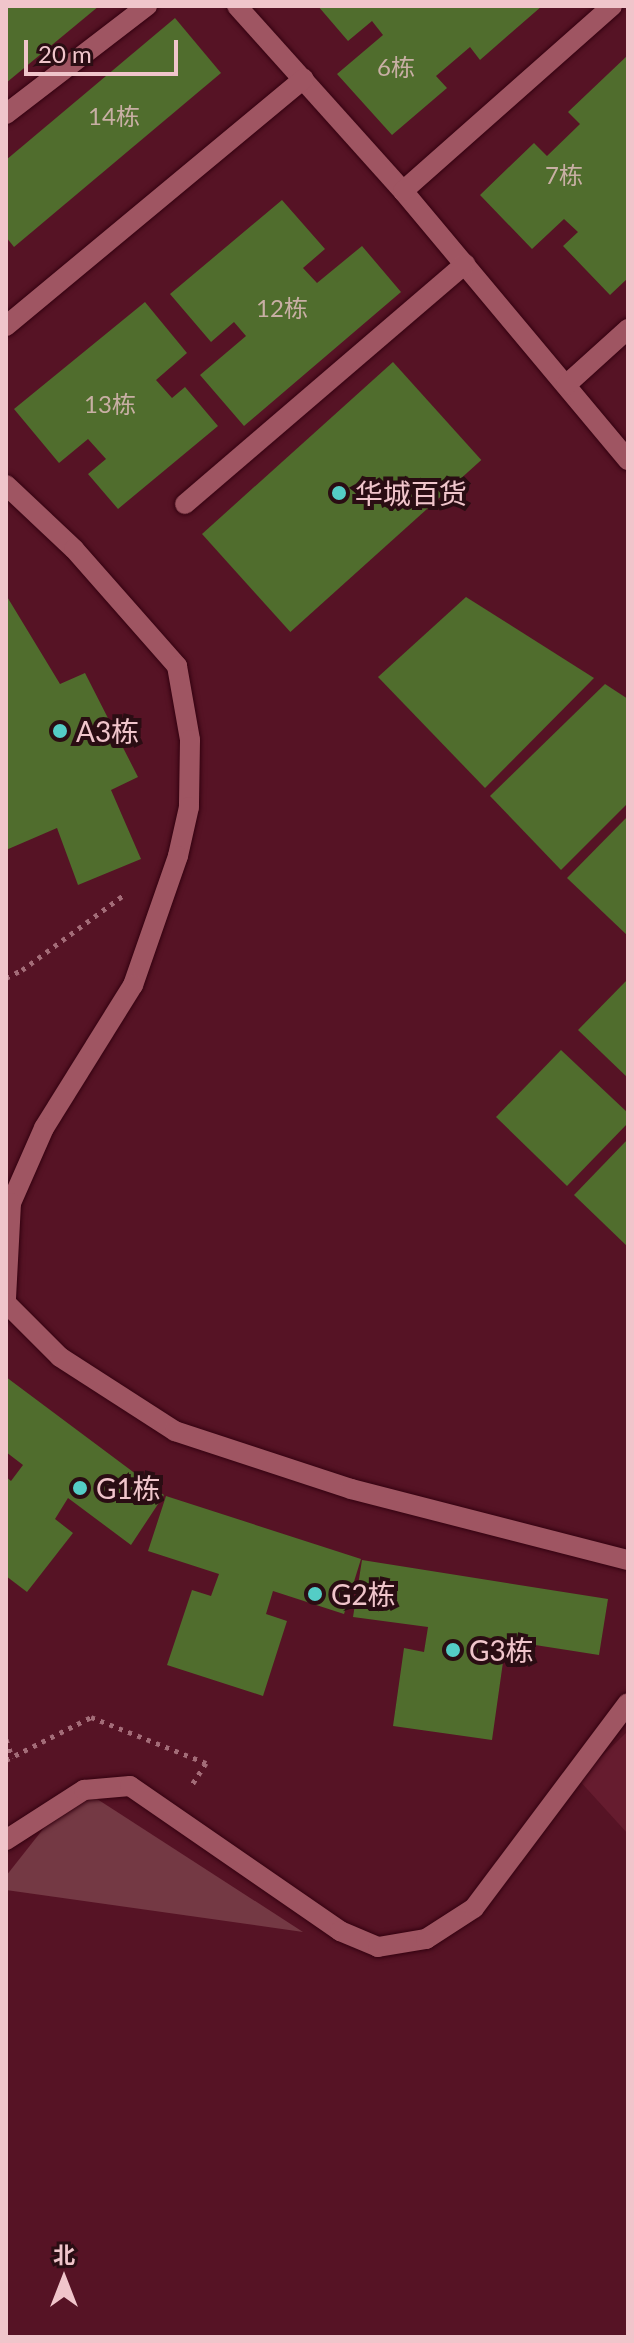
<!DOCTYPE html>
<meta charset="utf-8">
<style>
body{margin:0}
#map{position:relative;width:634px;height:2343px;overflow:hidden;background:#561325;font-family:Lato,"Noto Sans SC",sans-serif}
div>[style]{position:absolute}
.built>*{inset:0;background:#661c2f}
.green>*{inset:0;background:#743944}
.building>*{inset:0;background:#506d2d;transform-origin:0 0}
.path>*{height:5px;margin-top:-2.5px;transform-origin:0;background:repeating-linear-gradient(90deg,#a36c78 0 4px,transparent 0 10px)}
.roads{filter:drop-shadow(0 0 2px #330210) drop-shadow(0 0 2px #330210)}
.minor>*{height:20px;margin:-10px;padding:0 10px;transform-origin:10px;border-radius:10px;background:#9f5562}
.dots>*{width:22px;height:22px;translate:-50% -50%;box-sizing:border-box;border:4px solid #2a0d13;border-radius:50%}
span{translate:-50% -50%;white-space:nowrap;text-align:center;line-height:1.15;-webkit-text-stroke:8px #2a0d13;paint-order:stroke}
.number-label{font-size:24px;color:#c8afa4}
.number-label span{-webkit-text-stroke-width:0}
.poi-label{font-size:28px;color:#f0c5cb}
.left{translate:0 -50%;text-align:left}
.frame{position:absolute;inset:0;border:8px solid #f0c5cb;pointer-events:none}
.north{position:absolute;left:24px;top:2239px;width:80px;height:80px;-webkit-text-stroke:6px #2a0d13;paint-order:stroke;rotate:0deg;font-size:22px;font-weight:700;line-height:32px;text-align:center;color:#f0c5cb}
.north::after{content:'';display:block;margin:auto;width:28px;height:36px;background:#f0c5cb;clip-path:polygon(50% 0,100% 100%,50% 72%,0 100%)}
.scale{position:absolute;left:24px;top:40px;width:154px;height:36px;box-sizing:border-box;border:4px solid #f0c5cb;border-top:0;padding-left:10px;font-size:24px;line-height:28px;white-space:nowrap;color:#f0c5cb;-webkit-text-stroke:6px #2a0d13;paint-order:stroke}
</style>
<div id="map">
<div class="built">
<i style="clip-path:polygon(628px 1731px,628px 1834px,578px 1779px)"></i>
</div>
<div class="green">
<i style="clip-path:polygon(77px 1786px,303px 1932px,6px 1890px,6px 1876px)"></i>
</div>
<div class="building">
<i style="clip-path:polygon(6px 6px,99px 6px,6px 83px)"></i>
<i style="clip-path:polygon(318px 6px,542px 6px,480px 60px,470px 47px,436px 76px,447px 88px,392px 135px,337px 74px,383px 35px,372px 21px,348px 41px)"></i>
<i style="clip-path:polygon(175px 18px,221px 73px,14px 247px,6px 237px,6px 160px)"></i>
<i style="clip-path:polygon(628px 55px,628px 278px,610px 295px,563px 246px,578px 232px,564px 219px,532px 249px,480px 195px,534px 143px,547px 156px,580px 124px,568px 112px)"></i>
<i style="clip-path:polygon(282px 200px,325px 249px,303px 268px,317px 283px,362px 246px,401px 292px,244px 426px,200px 375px,246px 336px,234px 322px,211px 342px,170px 294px)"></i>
<i style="clip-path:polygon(145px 302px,187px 353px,156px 380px,172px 398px,185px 387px,218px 426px,118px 509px,88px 474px,106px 459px,88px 439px,59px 463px,14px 409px)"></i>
<i style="left:393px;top:362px;width:132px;height:257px;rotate:48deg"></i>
<i style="clip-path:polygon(6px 595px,60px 684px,85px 673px,138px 777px,111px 790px,141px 859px,78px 885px,57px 828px,6px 850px)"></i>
<i style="clip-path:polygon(466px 597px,594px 678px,485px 788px,378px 677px)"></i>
<i style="clip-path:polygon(605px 684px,628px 699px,628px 803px,561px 870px,490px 796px)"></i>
<i style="clip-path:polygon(628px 816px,628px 936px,567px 878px)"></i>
<i style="clip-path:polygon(628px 979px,628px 1078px,578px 1030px)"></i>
<i style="clip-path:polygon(561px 1050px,628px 1113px,628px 1123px,567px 1186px,496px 1117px)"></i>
<i style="clip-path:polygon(628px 1139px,628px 1247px,574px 1195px)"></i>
<i style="clip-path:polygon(6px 1377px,164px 1495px,131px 1545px,68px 1498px,55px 1519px,73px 1533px,27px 1592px,6px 1576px,6px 1477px,11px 1481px,23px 1465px,6px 1452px)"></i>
<i style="clip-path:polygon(166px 1496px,361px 1559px,344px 1614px,273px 1591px,266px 1614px,287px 1621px,263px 1696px,167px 1665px,192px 1590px,211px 1596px,219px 1574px,148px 1551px)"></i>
<i style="clip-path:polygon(362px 1560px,608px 1599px,599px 1655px,484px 1637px,481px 1659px,503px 1662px,492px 1740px,393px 1726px,404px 1648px,424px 1652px,428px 1627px,353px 1617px)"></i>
</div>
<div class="path">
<i style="left:6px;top:978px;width:18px;rotate:-27deg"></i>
<i style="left:22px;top:970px;width:128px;rotate:-36.4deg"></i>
<i style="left:6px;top:1739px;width:20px;rotate:72deg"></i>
<i style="left:6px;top:1760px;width:95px;rotate:-26.8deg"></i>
<i style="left:91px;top:1717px;width:124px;rotate:21.8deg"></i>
<i style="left:206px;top:1763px;width:27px;rotate:123deg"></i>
</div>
<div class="roads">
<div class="minor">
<i style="left:237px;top:6px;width:249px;rotate:48.1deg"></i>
<i style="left:403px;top:191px;width:351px;rotate:50.1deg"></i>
<i style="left:6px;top:114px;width:178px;rotate:-37.5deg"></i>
<i style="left:403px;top:191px;width:279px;rotate:-41.5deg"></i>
<i style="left:6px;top:326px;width:387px;rotate:-39.7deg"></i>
<i style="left:566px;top:385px;width:84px;rotate:-42.1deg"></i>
<i style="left:6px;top:485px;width:93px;rotate:43.3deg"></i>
<i style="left:74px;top:549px;width:156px;rotate:48.6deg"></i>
<i style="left:177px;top:666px;width:75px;rotate:80deg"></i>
<i style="left:190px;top:740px;width:67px;rotate:90.9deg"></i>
<i style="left:189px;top:807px;width:50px;rotate:102.7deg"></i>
<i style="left:178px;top:856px;width:137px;rotate:109.2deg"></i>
<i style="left:133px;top:985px;width:168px;rotate:121.9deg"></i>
<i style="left:44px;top:1128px;width:82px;rotate:113.7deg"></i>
<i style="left:11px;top:1203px;width:95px;rotate:93deg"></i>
<i style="left:185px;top:504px;width:369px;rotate:-40.6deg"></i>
<i style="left:6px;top:1303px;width:76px;rotate:45deg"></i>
<i style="left:60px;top:1357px;width:137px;rotate:32.8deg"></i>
<i style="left:175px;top:1431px;width:185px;rotate:18.2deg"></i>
<i style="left:351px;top:1489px;width:286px;rotate:14.4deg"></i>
<i style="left:6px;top:1840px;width:93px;rotate:-32.7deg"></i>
<i style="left:84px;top:1790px;width:46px;rotate:-5deg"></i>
<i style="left:130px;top:1786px;width:255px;rotate:34.6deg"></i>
<i style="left:340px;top:1931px;width:41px;rotate:22.8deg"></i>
<i style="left:378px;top:1947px;width:49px;rotate:-9.5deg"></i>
<i style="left:426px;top:1939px;width:57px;rotate:-32.9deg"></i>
<i style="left:474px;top:1908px;width:256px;rotate:-53.1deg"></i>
</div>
</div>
<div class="dots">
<i style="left:339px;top:493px;background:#54cdc6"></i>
<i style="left:60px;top:731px;background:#54cdc6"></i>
<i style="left:80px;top:1488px;background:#54cdc6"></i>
<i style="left:315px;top:1594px;background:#54cdc6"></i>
<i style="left:453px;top:1650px;background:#54cdc6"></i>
</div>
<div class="number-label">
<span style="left:396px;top:67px">6栋</span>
<span style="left:114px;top:116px">14栋</span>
<span style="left:564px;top:175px">7栋</span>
<span style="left:282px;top:308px">12栋</span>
<span style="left:110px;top:404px">13栋</span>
</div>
<div class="poi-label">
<span class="left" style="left:355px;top:493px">华城百货</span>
<span class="left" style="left:76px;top:731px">A3栋</span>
<span class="left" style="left:96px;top:1488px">G1栋</span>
<span class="left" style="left:331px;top:1594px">G2栋</span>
<span class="left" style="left:469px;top:1650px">G3栋</span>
</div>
<div class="frame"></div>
<div class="north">北</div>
<div class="scale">20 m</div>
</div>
